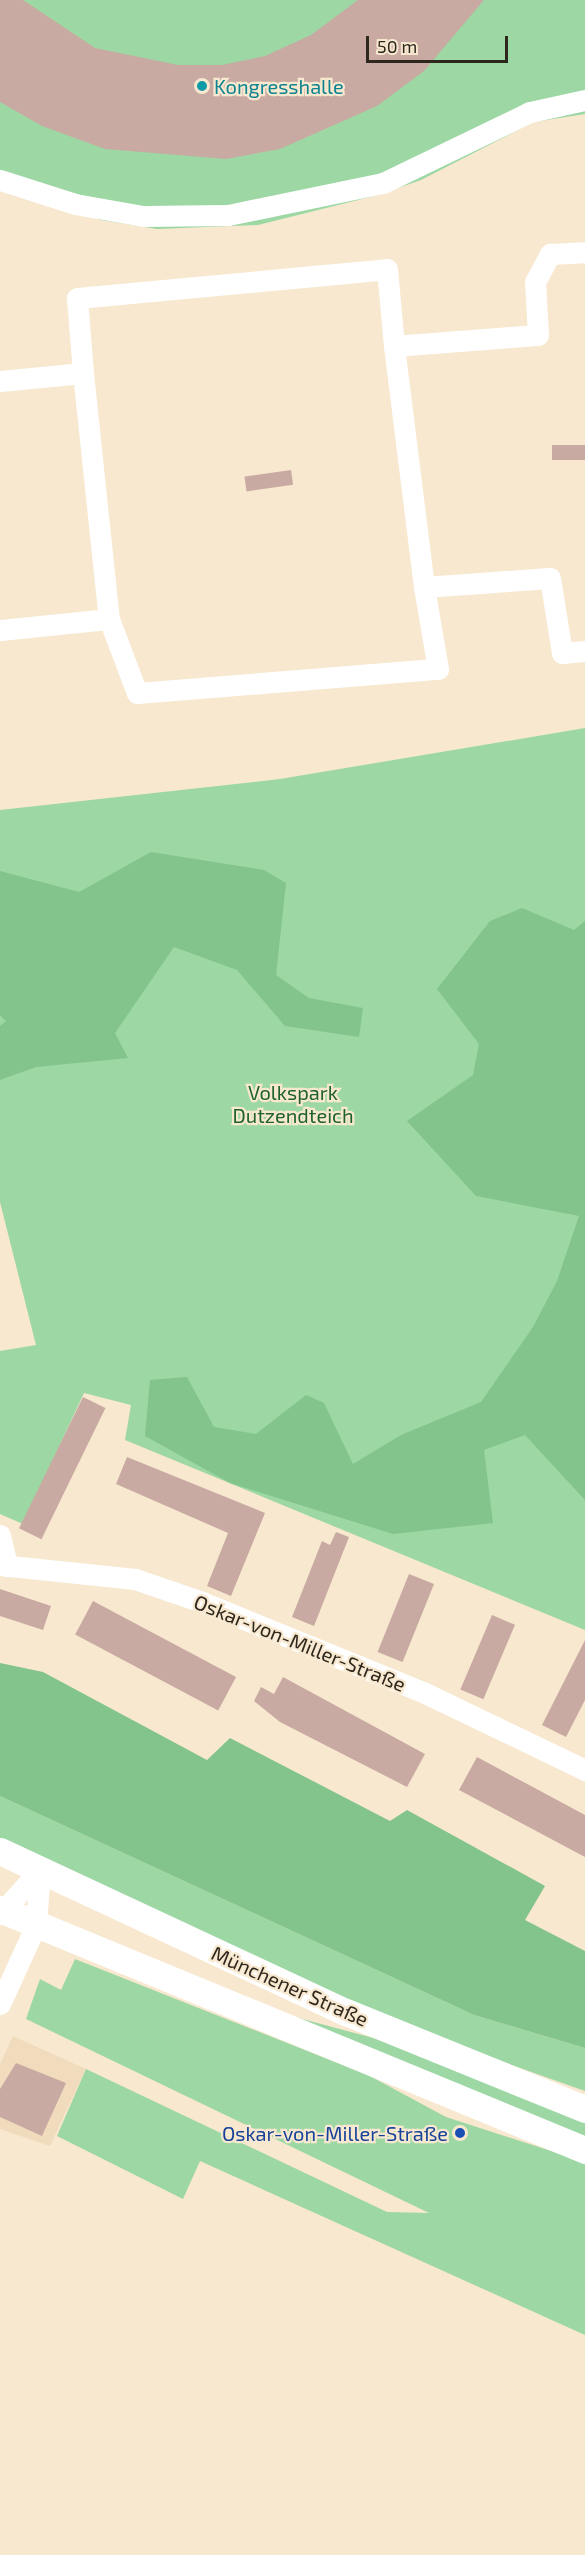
<!DOCTYPE html>
<meta charset="utf-8">
<style>
body{margin:0}
#map{position:relative;width:585px;height:2555px;overflow:hidden;background:#f8e8cf;font-family:"Exo 2",sans-serif}
div>[style]{position:absolute}
.built>*{inset:0;background:#f0dcbd}
.green>*{inset:0;background:#9cd7a4}
.forest>*{inset:0;background:#82c48b}
.building>*{inset:0;background:#c8aaa2;transform-origin:0 0}
.minor>*{height:21px;margin:-10.5px;padding:0 10.5px;transform-origin:10.5px;border-radius:10.5px;background:#fff}
.major>*{height:27px;margin:-13.5px;padding:0 13.5px;transform-origin:13.5px;border-radius:13.5px;background:#fff}
.dots>*{width:16px;height:16px;translate:-50% -50%;box-sizing:border-box;border:3px solid #f8e8cf;border-radius:50%}
span{translate:-50% -50%;white-space:nowrap;text-align:center;line-height:1.15;-webkit-text-stroke:4.5px #f8e8cf;paint-order:stroke}
.culture-label{font-size:20px;color:#0d838f}
.left{translate:0 -50%;text-align:left}
.park-label{font-size:20px;color:#1e622e}
.street-label{font-size:20px;color:#2d271d}
.transit-label{font-size:20px;color:#164399}
.right{translate:-100% -50%;text-align:right}
.scale{position:absolute;left:366px;top:36px;width:142px;height:27px;box-sizing:border-box;border:3px solid #2d271d;border-top:0;padding-left:8px;font-size:18px;line-height:21px;white-space:nowrap;color:#2d271d;-webkit-text-stroke:4px #f8e8cf;paint-order:stroke}
</style>
<div id="map">
<div class="built">
<i style="clip-path:polygon(13px 2036px,86px 2069px,50px 2146px,0 2129px,0 2064px)"></i>
</div>
<div class="green">
<i style="clip-path:polygon(0 0,585px 0,585px 114px,534px 122px,421px 180px,378px 195px,258px 225px,157px 229px,101px 220px,0 190px)"></i>
<i style="clip-path:polygon(585px 728px,585px 1630px,125px 1440px,131px 1405px,84px 1393px,23px 1524px,0 1514px,0 1351px,36px 1345px,0 1202px,0 810px,280px 779px)"></i>
<i style="clip-path:polygon(0 1796px,474px 2015px,585px 2048px,585px 2091px,402px 2026px,0 1839px)"></i>
<i style="clip-path:polygon(75px 1959px,368px 2075px,446px 2117px,585px 2162px,585px 2335px,200px 2161px,183px 2199px,57px 2136px,86px 2069px,387px 2212px,429px 2213px,26px 2019px,40px 1979px,61px 1990px)"></i>
<i style="clip-path:polygon(295px 2017px,377px 2039px,585px 2121px,585px 2141px)"></i>
</div>
<div class="forest">
<i style="clip-path:polygon(151px 852px,264px 870px,286px 883px,276px 975px,309px 998px,363px 1008px,359px 1037px,285px 1026px,237px 970px,174px 947px,115px 1033px,128px 1058px,36px 1067px,0 1080px,0 1026px,6px 1021px,0 1015px,0 871px,79px 892px)"></i>
<i style="clip-path:polygon(522px 908px,574px 930px,585px 921px,585px 1500px,525px 1435px,484px 1450px,493px 1523px,393px 1534px,230px 1483px,145px 1436px,150px 1380px,187px 1377px,214px 1427px,256px 1434px,306px 1395px,324px 1403px,353px 1464px,401px 1435px,481px 1402px,533px 1327px,557px 1281px,579px 1216px,476px 1196px,407px 1121px,473px 1075px,479px 1044px,437px 989px,490px 921px)"></i>
<i style="clip-path:polygon(0 1663px,43px 1672px,207px 1760px,230px 1738px,390px 1821px,407px 1810px,545px 1886px,525px 1920px,585px 1951px,585px 2048px,474px 2015px,0 1796px)"></i>
</div>
<div class="building">
<i style="clip-path:polygon(0 0,23px 0,95px 48px,178px 65px,222px 65px,265px 56px,311px 35px,358px 0,484px 0,424px 71px,377px 106px,280px 149px,226px 159px,105px 149px,42px 126px,0 102px)"></i>
<i style="left:585px;top:445px;width:15px;height:33px;rotate:90deg"></i>
<i style="left:291px;top:470px;width:15px;height:47px;rotate:82deg"></i>
<i style="left:83px;top:1397px;width:25px;height:146px;rotate:26deg"></i>
<i style="clip-path:polygon(127px 1457px,265px 1513px,231px 1596px,207px 1586px,228px 1533px,116px 1484px)"></i>
<i style="clip-path:polygon(336px 1532px,349px 1537px,314px 1626px,292px 1617px,322px 1541px,330px 1545px)"></i>
<i style="left:409px;top:1574px;width:27px;height:84px;rotate:22deg"></i>
<i style="clip-path:polygon(0 1589px,51px 1606px,43px 1630px,0 1616px)"></i>
<i style="left:93px;top:1601px;width:162px;height:38px;rotate:28deg"></i>
<i style="left:492px;top:1615px;width:25px;height:81px;rotate:23deg"></i>
<i style="clip-path:polygon(585px 1640px,585px 1700px,566px 1737px,542px 1725px)"></i>
<i style="clip-path:polygon(283px 1677px,425px 1754px,407px 1787px,280px 1722px,254px 1701px,261px 1687px,274px 1694px)"></i>
<i style="clip-path:polygon(477px 1757px,585px 1815px,585px 1857px,459px 1790px)"></i>
<i style="clip-path:polygon(16px 2063px,66px 2083px,42px 2136px,0 2117px,0 2089px)"></i>
</div>
<div class="minor">
<i style="left:0;top:180px;width:79px;rotate:17.7deg"></i>
<i style="left:75px;top:204px;width:69px;rotate:10deg"></i>
<i style="left:143px;top:216px;width:85px;rotate:-0.7deg"></i>
<i style="left:228px;top:215px;width:158px;rotate:-11.7deg"></i>
<i style="left:383px;top:183px;width:163px;rotate:-25.8deg"></i>
<i style="left:530px;top:112px;width:56px;rotate:-12.3deg"></i>
<i style="left:394px;top:346px;width:243px;rotate:82.9deg"></i>
<i style="left:83px;top:373px;width:247px;rotate:84deg"></i>
<i style="left:0;top:381px;width:83px;rotate:-5.5deg"></i>
<i style="left:83px;top:373px;width:75px;rotate:-94.6deg"></i>
<i style="left:77px;top:298px;width:311px;rotate:-5.3deg"></i>
<i style="left:387px;top:269px;width:77px;rotate:84.8deg"></i>
<i style="left:394px;top:346px;width:144px;rotate:-4.4deg"></i>
<i style="left:538px;top:335px;width:53px;rotate:-93.2deg"></i>
<i style="left:535px;top:282px;width:32px;rotate:-62deg"></i>
<i style="left:550px;top:254px;width:35px;rotate:-3deg"></i>
<i style="left:0;top:630px;width:110px;rotate:-5.8deg"></i>
<i style="left:109px;top:619px;width:79px;rotate:69.3deg"></i>
<i style="left:137px;top:693px;width:302px;rotate:-4.6deg"></i>
<i style="left:438px;top:669px;width:83px;rotate:-99.7deg"></i>
<i style="left:424px;top:587px;width:126px;rotate:-4.1deg"></i>
<i style="left:550px;top:578px;width:76px;rotate:80.9deg"></i>
<i style="left:562px;top:653px;width:23px;rotate:-5deg"></i>
<i style="left:0;top:1535px;width:32px;rotate:77deg"></i>
<i style="left:0;top:1565px;width:136px;rotate:5.9deg"></i>
<i style="left:135px;top:1579px;width:71px;rotate:18.9deg"></i>
<i style="left:202px;top:1602px;width:241px;rotate:22.2deg"></i>
<i style="left:425px;top:1693px;width:178px;rotate:25.7deg"></i>
<i style="left:0;top:1914px;width:59px;rotate:-47.7deg"></i>
<i style="left:0;top:2004px;width:87px;rotate:-65.5deg"></i>
<i style="left:36px;top:1925px;width:55px;rotate:-85.8deg"></i>
</div>
<div class="major">
<i style="left:0;top:1851px;width:382px;rotate:25deg"></i>
<i style="left:346px;top:2012px;width:258px;rotate:22.1deg"></i>
<i style="left:0;top:1909px;width:633px;rotate:22.39deg"></i>
</div>
<div class="dots">
<i style="left:202px;top:86px;background:#0f9aa8"></i>
<i style="left:460px;top:2133px;background:#1a4fb4"></i>
</div>
<div class="culture-label">
<span class="left" style="left:214px;top:86px">Kongresshalle</span>
</div>
<div class="park-label">
<span style="left:293px;top:1104px">Volkspark<br>Dutzendteich</span>
</div>
<div class="street-label">
<span style="left:300px;top:1643px;rotate:22deg">Oskar-von-Miller-Straße</span>
<span style="left:290px;top:1986px;rotate:24deg">Münchener Straße</span>
</div>
<div class="transit-label">
<span class="right" style="left:448px;top:2133px">Oskar-von-Miller-Straße</span>
</div>
<div class="scale">50 m</div>
</div>
